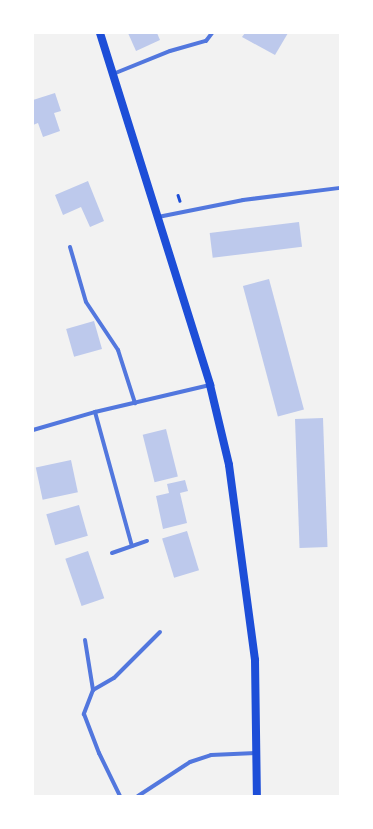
<!DOCTYPE html>
<style>
body{margin:0}
#map{position:relative;width:373px;height:829px;overflow:hidden;background:#f2f2f2;font-family:Commissioner,sans-serif}
div>[style]{position:absolute}
.building>*{inset:0;background:#bdc9ec;transform-origin:0 0}
.path>*{height:2.5px;margin:-1.25px;padding:0 1.25px;transform-origin:1.25px;border-radius:1.25px;background:#1d4ed8}
.minor>*{height:4px;margin:-2px;padding:0 2px;transform-origin:2px;border-radius:2px;background:#5277de}
.secondary>*{height:8px;margin:-4px;padding:0 4px;transform-origin:4px;border-radius:4px;background:#1d4ed8}
span{translate:-50% -50%;white-space:nowrap;text-align:center;line-height:1.15;-webkit-text-stroke:4px #fff;paint-order:stroke}
.frame{position:absolute;inset:0;border:34px solid #fff;pointer-events:none}
</style>
<div id="map">
<div class="building">
<i style="clip-path:polygon(128px 33px,157px 33px,160px 40px,136px 51px)"></i>
<i style="clip-path:polygon(245px 33px,288px 33px,275px 55px,242px 37px)"></i>
<i style="clip-path:polygon(55px 93px,61px 111px,54px 113px,60px 131px,43px 137px,38px 123px,33px 125px,33px 100px)"></i>
<i style="clip-path:polygon(88px 181px,104px 221px,90px 227px,81px 207px,63px 215px,55px 195px)"></i>
<i style="left:299px;top:222px;width:25px;height:90px;rotate:83deg"></i>
<i style="left:269px;top:279px;width:135px;height:27px;rotate:75deg"></i>
<i style="left:94px;top:321px;width:29px;height:29px;rotate:74deg"></i>
<i style="left:323px;top:418px;width:129px;height:28px;rotate:88deg"></i>
<i style="left:166px;top:429px;width:49px;height:24px;rotate:76deg"></i>
<i style="left:71px;top:460px;width:33px;height:36px;rotate:78deg"></i>
<i style="clip-path:polygon(185px 480px,188px 491px,180px 493px,187px 523px,163px 529px,156px 496px,169px 493px,167px 484px)"></i>
<i style="left:79px;top:505px;width:32px;height:34px;rotate:74deg"></i>
<i style="left:187px;top:531px;width:41px;height:26px;rotate:73deg"></i>
<i style="left:88px;top:551px;width:50px;height:24px;rotate:71deg"></i>
</div>
<div class="path">
<i style="left:178px;top:195px;width:6px;rotate:72deg"></i>
</div>
<div class="minor">
<i style="left:113px;top:74px;width:61px;rotate:-22deg"></i>
<i style="left:170px;top:51px;width:37px;rotate:-16deg"></i>
<i style="left:206px;top:41px;width:10px;rotate:-53deg"></i>
<i style="left:158px;top:217px;width:87px;rotate:-11.3deg"></i>
<i style="left:243px;top:200px;width:98px;rotate:-7.1deg"></i>
<i style="left:70px;top:247px;width:57px;rotate:73.8deg"></i>
<i style="left:86px;top:302px;width:58px;rotate:56.3deg"></i>
<i style="left:118px;top:350px;width:56px;rotate:72.2deg"></i>
<i style="left:95px;top:412px;width:139px;rotate:74.6deg"></i>
<i style="left:33px;top:430px;width:65px;rotate:-16.2deg"></i>
<i style="left:95px;top:412px;width:118px;rotate:-13.2deg"></i>
<i style="left:112px;top:553px;width:37px;rotate:-19deg"></i>
<i style="left:85px;top:640px;width:51px;rotate:80.9deg"></i>
<i style="left:93px;top:690px;width:26px;rotate:111deg"></i>
<i style="left:84px;top:714px;width:42px;rotate:69deg"></i>
<i style="left:99px;top:753px;width:48px;rotate:64deg"></i>
<i style="left:93px;top:690px;width:24px;rotate:-30deg"></i>
<i style="left:114px;top:678px;width:65px;rotate:-45deg"></i>
<i style="left:138px;top:796px;width:62px;rotate:-33.2deg"></i>
<i style="left:190px;top:762px;width:22px;rotate:-18deg"></i>
<i style="left:211px;top:755px;width:45px;rotate:-2.5deg"></i>
</div>
<div class="secondary">
<i style="left:100px;top:33px;width:369px;rotate:72.6deg"></i>
<i style="left:210px;top:385px;width:82px;rotate:76.6deg"></i>
<i style="left:229px;top:465px;width:197px;rotate:82.4deg"></i>
<i style="left:255px;top:660px;width:136px;rotate:89.2deg"></i>
</div>
<div class="frame"></div>
</div>
